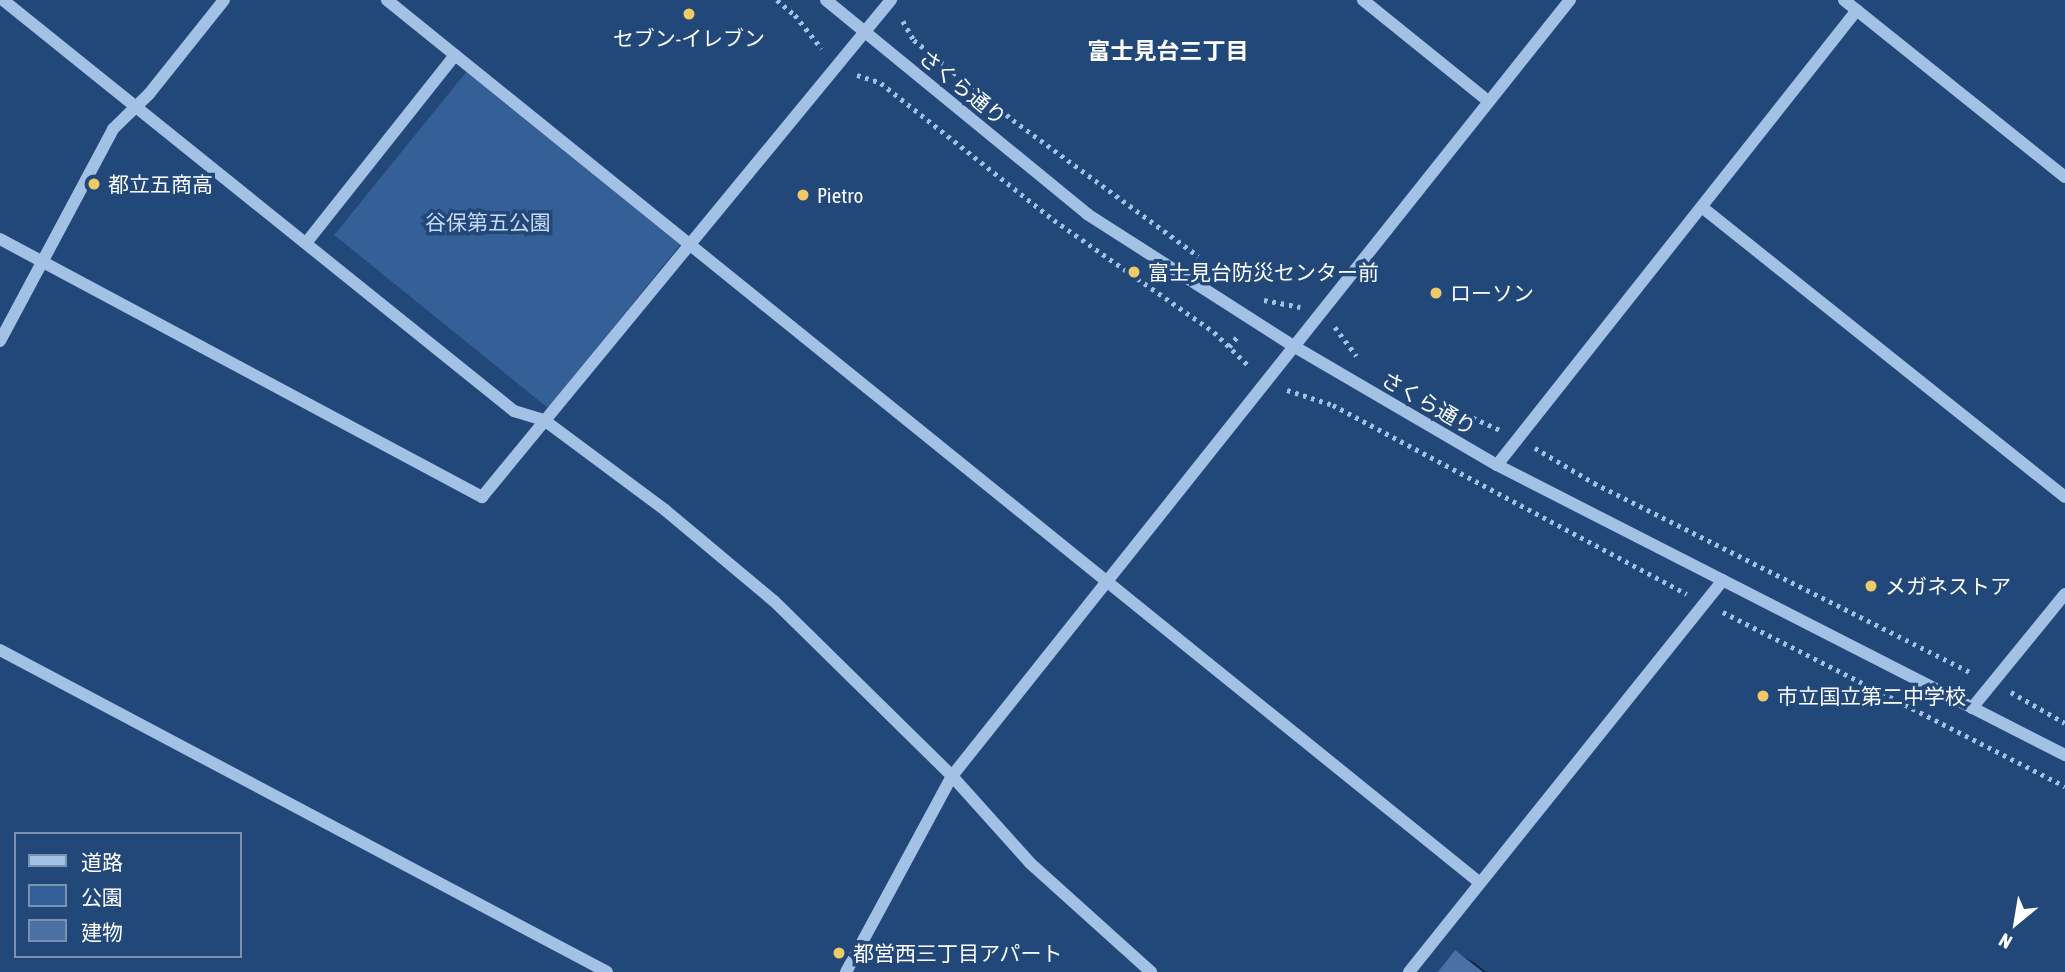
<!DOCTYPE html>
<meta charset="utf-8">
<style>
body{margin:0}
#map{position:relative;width:2065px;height:972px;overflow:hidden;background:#224779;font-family:"Asap Condensed","Noto Sans JP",sans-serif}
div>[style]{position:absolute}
.green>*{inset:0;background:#356097;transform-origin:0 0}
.shadow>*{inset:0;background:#0007}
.building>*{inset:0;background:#4b70a3}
.path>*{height:4.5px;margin-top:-2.25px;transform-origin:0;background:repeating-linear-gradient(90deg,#a3c0e5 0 3.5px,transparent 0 8.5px)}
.minor>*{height:12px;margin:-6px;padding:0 6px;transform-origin:6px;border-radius:6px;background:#a3c0e5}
.dots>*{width:19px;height:19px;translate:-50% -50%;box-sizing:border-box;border:4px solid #224779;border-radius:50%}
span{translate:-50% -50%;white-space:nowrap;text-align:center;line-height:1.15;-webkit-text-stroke:7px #224779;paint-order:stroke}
.poi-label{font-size:21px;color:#fff}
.left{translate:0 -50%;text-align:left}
.street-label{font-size:21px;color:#fff}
.park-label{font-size:21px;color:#c6daf4}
.neighbourhood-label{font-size:23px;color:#fff;font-weight:700}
.legend{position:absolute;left:14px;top:832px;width:228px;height:126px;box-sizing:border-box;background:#224779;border:2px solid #7a91af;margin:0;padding:9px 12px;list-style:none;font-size:21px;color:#fff}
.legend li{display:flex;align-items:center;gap:14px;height:35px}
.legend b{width:35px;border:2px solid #7a91af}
.north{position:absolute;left:1981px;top:888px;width:70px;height:70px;-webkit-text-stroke:5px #224779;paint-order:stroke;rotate:210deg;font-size:19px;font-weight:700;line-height:28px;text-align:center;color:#fff}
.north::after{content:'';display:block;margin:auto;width:24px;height:32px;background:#fff;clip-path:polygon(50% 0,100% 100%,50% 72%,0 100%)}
</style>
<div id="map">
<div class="green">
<i style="left:467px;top:71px;width:275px;height:211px;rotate:39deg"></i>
</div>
<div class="shadow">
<i style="clip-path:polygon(1455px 952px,1475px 963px,1486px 972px,1440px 972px)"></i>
</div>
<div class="building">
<i style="clip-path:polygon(1455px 950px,1483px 972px,1438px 972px)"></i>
</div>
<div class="path">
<i style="left:777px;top:0;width:23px;rotate:40deg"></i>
<i style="left:795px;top:15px;width:43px;rotate:51.5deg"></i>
<i style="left:903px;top:21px;width:22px;rotate:60deg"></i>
<i style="left:914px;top:40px;width:127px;rotate:38.9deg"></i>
<i style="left:1013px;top:120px;width:230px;rotate:36.3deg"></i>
<i style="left:857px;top:75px;width:25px;rotate:18deg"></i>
<i style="left:881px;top:83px;width:221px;rotate:38.4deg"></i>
<i style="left:1054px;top:220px;width:195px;rotate:35deg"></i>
<i style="left:1214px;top:332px;width:50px;rotate:44.2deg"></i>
<i style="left:1264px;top:300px;width:37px;rotate:11deg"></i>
<i style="left:1335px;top:327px;width:36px;rotate:53deg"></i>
<i style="left:1229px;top:347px;width:16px;rotate:-52deg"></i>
<i style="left:1287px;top:390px;width:48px;rotate:18.1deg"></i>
<i style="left:1333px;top:405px;width:401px;rotate:28.1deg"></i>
<i style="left:1434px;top:400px;width:72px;rotate:24.4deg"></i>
<i style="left:1535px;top:448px;width:69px;rotate:30.7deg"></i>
<i style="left:1594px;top:483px;width:423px;rotate:26.7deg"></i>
<i style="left:1723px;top:612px;width:384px;rotate:27deg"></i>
<i style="left:2011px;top:692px;width:62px;rotate:29.9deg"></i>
</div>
<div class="minor">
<i style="left:3px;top:0;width:656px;rotate:38.81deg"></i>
<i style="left:514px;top:411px;width:31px;rotate:17deg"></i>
<i style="left:544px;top:420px;width:151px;rotate:36.6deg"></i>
<i style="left:665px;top:510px;width:142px;rotate:39.9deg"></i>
<i style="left:774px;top:601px;width:250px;rotate:44.5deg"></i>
<i style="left:952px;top:776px;width:117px;rotate:48.1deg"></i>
<i style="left:1030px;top:863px;width:163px;rotate:42deg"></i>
<i style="left:387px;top:0;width:1405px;rotate:38.93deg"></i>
<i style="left:826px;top:0;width:338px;rotate:39.3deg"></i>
<i style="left:1087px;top:214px;width:247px;rotate:32.6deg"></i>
<i style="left:1295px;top:347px;width:234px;rotate:30.3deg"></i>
<i style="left:1497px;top:465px;width:638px;rotate:27.05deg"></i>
<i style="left:1363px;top:0;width:161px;rotate:38.9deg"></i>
<i style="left:1844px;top:0;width:283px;rotate:38.7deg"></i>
<i style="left:1703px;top:208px;width:463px;rotate:38.6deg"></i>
<i style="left:0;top:239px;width:547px;rotate:28.16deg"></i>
<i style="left:482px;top:497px;width:644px;rotate:-50.55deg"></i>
<i style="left:306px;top:243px;width:240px;rotate:-51.6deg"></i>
<i style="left:0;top:341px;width:240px;rotate:-61.9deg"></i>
<i style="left:113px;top:129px;width:50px;rotate:-44.2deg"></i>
<i style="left:149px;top:94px;width:120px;rotate:-51.4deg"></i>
<i style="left:1497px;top:465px;width:580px;rotate:-51.65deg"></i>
<i style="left:0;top:650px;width:687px;rotate:27.94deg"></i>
<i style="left:1972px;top:708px;width:147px;rotate:-50.8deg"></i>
<i style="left:846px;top:972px;width:223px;rotate:-61.6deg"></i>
<i style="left:952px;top:776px;width:992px;rotate:-51.47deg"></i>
<i style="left:1409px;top:972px;width:502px;rotate:-51.3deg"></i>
</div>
<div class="dots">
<i style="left:689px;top:14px;background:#f0ca66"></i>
<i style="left:94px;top:184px;background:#f0ca66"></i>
<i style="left:803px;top:195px;background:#f0ca66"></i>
<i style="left:1134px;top:272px;background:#f0ca66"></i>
<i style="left:1436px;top:293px;background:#f0ca66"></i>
<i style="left:1871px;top:586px;background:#f0ca66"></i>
<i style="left:1763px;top:696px;background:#f0ca66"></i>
<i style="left:839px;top:953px;background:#f0ca66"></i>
</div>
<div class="poi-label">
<span style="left:689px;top:38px">セブン-イレブン</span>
<span class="left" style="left:108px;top:184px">都立五商高</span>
<span class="left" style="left:817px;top:195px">Pietro</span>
<span class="left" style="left:1148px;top:272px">富士見台防災センター前</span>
<span class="left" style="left:1450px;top:293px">ローソン</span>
<span class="left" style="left:1885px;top:586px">メガネストア</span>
<span class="left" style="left:1777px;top:696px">市立国立第二中学校</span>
<span class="left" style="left:853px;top:953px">都営西三丁目アパート</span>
</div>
<div class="street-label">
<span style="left:963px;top:87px;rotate:39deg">さくら通り</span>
<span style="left:1429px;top:403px;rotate:30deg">さくら通り</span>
</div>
<div class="park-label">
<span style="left:488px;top:222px">谷保第五公園</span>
</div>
<div class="neighbourhood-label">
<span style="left:1168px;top:51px">富士見台三丁目</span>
</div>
<ul class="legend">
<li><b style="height:9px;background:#a3c0e5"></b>道路</li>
<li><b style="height:19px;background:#356097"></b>公園</li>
<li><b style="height:19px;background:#4b70a3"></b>建物</li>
</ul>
<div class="north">N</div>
</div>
